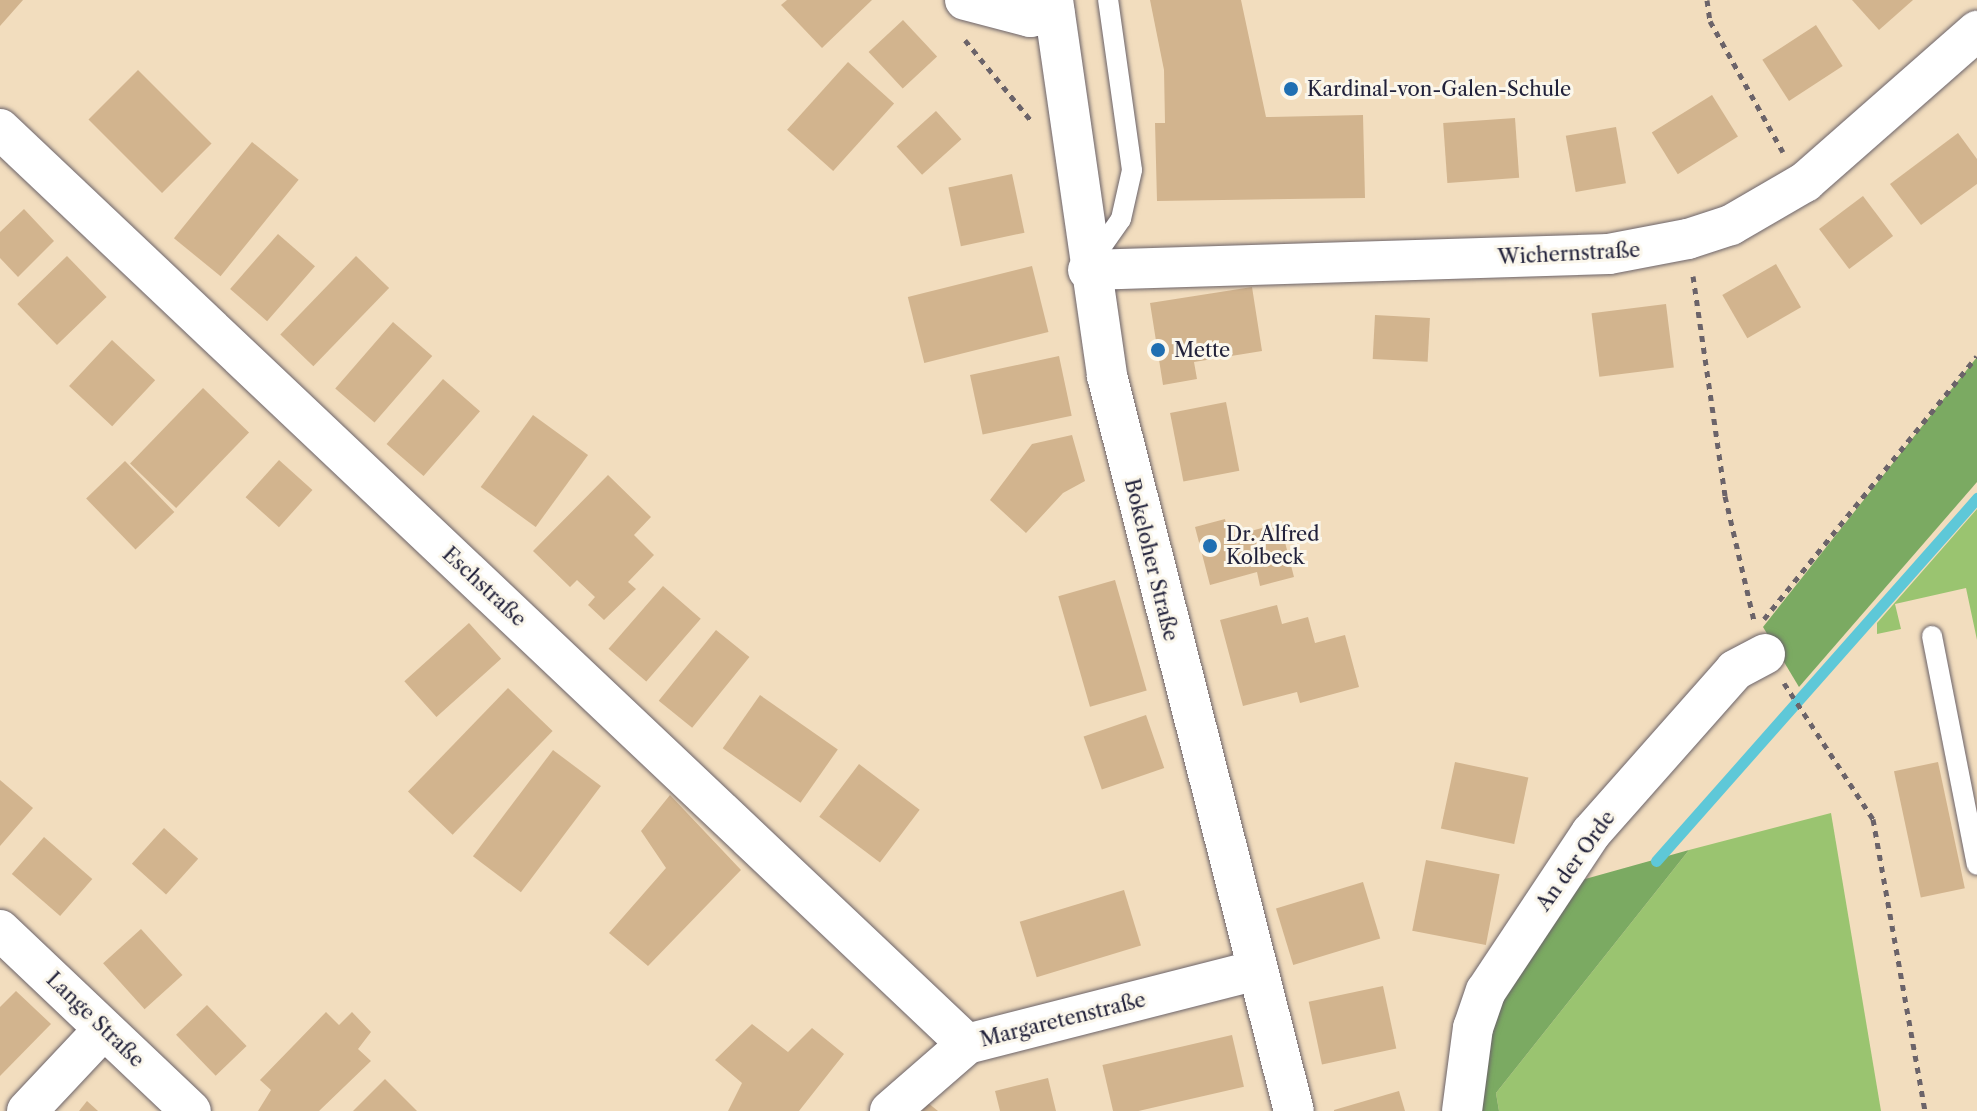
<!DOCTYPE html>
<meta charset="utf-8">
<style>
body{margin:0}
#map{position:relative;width:1977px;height:1111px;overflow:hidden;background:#f2ddbe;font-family:"Libre Caslon Text",serif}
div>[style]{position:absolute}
.green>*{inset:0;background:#9ac470}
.forest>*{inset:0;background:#7baa62}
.stream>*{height:11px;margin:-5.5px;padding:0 5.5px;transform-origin:5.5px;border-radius:5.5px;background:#5ec8d8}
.building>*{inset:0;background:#d2b48e;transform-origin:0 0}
.path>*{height:5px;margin-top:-2.5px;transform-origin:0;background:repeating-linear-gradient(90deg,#6b6369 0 6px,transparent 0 12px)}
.roads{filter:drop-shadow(0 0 2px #6b6369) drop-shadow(0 0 2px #6b6369)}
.service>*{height:20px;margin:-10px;padding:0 10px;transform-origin:10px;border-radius:10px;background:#fff}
.minor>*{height:40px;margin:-20px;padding:0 20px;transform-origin:20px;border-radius:20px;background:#fff}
.dots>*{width:22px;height:22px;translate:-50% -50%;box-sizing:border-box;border:4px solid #fbf7ec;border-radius:50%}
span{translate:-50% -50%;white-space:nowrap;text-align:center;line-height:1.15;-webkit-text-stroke:6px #fbf7ec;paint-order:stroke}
.poi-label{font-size:20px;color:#22223b}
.left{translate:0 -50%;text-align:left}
.street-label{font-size:20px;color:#22223b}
</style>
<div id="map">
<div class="green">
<i style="clip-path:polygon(1977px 509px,1977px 640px,1966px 588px,1895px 604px,1901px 629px,1877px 634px,1877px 623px)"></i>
<i style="clip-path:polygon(1831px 813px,1881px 1111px,1499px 1111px,1496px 1093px,1689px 850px)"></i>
</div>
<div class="forest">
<i style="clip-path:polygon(1977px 357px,1977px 482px,1799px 687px,1763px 627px)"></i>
<i style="clip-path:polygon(1689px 850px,1496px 1093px,1499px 1111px,1476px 1111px,1496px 994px,1578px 881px)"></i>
</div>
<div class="stream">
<i style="left:1656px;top:861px;width:485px;rotate:-48.5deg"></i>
</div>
<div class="building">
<i style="clip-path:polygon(0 0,23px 0,0 26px)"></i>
<i style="clip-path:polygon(787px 0,872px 0,822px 48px,781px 5px)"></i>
<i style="clip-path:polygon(1150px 0,1241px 0,1266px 117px,1363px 115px,1365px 198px,1157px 201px,1155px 123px,1165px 123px,1164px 70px)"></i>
<i style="clip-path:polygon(1852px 0,1913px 0,1879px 30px)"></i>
<i style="left:903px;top:20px;width:50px;height:47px;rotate:47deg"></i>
<i style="left:1816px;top:25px;width:49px;height:64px;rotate:57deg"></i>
<i style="left:848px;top:62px;width:62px;height:91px;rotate:42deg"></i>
<i style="left:138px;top:70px;width:104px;height:70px;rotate:45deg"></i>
<i style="left:1712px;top:95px;width:49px;height:71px;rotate:58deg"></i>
<i style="left:936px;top:111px;width:38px;height:53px;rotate:48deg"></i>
<i style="left:1515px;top:118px;width:60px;height:72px;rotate:86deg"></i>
<i style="left:1616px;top:127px;width:57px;height:51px;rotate:80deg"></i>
<i style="clip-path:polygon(1958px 133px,1977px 159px,1977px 184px,1921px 225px,1890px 184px)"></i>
<i style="left:252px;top:142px;width:60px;height:124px;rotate:39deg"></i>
<i style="left:1012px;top:174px;width:60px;height:65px;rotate:78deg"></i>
<i style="left:1863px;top:196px;width:50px;height:55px;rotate:53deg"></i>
<i style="clip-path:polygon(24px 209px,54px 241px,18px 277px,0 258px,0 232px)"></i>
<i style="left:278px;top:234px;width:49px;height:73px;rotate:41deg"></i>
<i style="left:67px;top:256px;width:57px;height:69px;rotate:46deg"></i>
<i style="left:356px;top:256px;width:46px;height:109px;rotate:44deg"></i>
<i style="left:1776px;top:264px;width:50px;height:62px;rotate:60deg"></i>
<i style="left:1032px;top:266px;width:68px;height:128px;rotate:76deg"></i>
<i style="clip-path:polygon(1252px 287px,1262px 351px,1194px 362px,1197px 379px,1163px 385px,1150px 303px)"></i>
<i style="left:1666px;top:304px;width:64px;height:75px;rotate:83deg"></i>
<i style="left:1375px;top:315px;width:55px;height:44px;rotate:3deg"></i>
<i style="left:393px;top:322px;width:52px;height:88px;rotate:41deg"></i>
<i style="left:112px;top:340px;width:59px;height:63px;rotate:43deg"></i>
<i style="left:1059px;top:356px;width:61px;height:91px;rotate:78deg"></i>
<i style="left:443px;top:379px;width:49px;height:86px;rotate:41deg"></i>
<i style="left:203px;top:388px;width:64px;height:105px;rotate:44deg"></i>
<i style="left:1226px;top:402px;width:70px;height:57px;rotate:79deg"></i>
<i style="left:533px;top:415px;width:68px;height:89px;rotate:36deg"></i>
<i style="clip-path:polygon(1072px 435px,1085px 481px,1063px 493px,1026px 533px,990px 500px,1032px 444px)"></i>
<i style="left:279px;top:460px;width:45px;height:50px;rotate:42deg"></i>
<i style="left:125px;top:461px;width:71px;height:54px;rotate:46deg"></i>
<i style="clip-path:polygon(608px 475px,651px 517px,634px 535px,654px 555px,628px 582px,636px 589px,604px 620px,588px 605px,595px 597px,577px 580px,570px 587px,533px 551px)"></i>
<i style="clip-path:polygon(1225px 519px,1229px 537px,1280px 523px,1294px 577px,1260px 586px,1257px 572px,1210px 585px,1195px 527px)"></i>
<i style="left:1115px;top:580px;width:115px;height:59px;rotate:74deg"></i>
<i style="left:663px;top:586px;width:50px;height:83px;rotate:41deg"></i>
<i style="clip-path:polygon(1277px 605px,1282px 624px,1308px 617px,1315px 643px,1345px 635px,1359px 687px,1300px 703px,1297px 692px,1243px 706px,1220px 620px)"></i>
<i style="left:469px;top:623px;width:48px;height:87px;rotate:48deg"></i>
<i style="left:716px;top:630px;width:43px;height:91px;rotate:39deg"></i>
<i style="left:508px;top:688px;width:62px;height:144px;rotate:44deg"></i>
<i style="left:760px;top:695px;width:95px;height:65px;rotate:35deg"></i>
<i style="left:1146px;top:715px;width:56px;height:66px;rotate:71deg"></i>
<i style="left:553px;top:750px;width:60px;height:133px;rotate:37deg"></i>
<i style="left:1455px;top:762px;width:75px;height:68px;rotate:12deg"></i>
<i style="left:1938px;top:762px;width:129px;height:45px;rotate:78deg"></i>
<i style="left:859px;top:764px;width:76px;height:66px;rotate:37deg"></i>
<i style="clip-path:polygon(0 780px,33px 808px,0 846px)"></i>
<i style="clip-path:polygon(670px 795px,741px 870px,648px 966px,609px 933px,666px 868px,641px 831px)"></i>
<i style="left:164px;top:828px;width:46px;height:48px;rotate:42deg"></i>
<i style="left:44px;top:837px;width:64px;height:49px;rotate:41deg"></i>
<i style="left:1426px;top:860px;width:75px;height:72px;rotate:11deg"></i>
<i style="left:1363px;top:882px;width:59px;height:91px;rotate:73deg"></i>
<i style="left:1124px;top:890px;width:58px;height:109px;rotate:73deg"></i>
<i style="left:141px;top:929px;width:62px;height:51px;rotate:48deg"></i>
<i style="left:1383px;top:986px;width:64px;height:76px;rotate:78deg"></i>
<i style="clip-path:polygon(16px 991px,51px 1024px,0 1076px,0 1007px)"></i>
<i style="left:207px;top:1005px;width:57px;height:43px;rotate:46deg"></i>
<i style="clip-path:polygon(326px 1012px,339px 1025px,352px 1012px,371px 1032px,358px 1049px,371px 1061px,319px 1111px,258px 1111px,271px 1090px,260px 1080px)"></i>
<i style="clip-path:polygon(752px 1024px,788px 1052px,812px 1028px,844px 1054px,799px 1111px,728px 1111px,742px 1083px,715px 1060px)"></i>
<i style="left:1232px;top:1035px;width:53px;height:133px;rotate:77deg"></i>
<i style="clip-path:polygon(1048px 1078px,1056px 1111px,1000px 1111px,995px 1091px)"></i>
<i style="clip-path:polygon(385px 1079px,417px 1111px,353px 1111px)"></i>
<i style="clip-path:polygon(1399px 1091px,1405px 1111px,1334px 1111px,1334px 1110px)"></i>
<i style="clip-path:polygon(87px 1101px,98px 1111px,79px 1111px)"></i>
<i style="clip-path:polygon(928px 1103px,938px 1111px,922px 1111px)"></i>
</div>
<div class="path">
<i style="left:1707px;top:0;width:21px;rotate:82deg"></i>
<i style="left:1710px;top:21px;width:150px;rotate:60.9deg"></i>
<i style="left:965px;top:40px;width:106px;rotate:50.7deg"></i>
<i style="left:1693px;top:276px;width:222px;rotate:81.7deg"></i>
<i style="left:1725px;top:496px;width:128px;rotate:76.9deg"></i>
<i style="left:1764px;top:619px;width:338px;rotate:-51deg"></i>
<i style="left:1784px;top:683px;width:163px;rotate:56.8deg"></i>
<i style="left:1873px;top:819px;width:297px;rotate:79.9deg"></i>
</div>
<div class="roads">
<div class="service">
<i style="left:1095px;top:256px;width:45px;rotate:-54.9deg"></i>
<i style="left:1121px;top:219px;width:50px;rotate:-77.3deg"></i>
<i style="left:1132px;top:170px;width:172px;rotate:-98deg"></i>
<i style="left:1932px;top:636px;width:233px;rotate:78.9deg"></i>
</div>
<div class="minor">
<i style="left:965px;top:0;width:67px;rotate:14.7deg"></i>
<i style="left:1030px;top:17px;width:25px;rotate:-11deg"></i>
<i style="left:1053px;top:0;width:380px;rotate:81.8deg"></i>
<i style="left:1107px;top:376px;width:758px;rotate:75.73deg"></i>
<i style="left:0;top:129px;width:1331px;rotate:43.42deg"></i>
<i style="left:1088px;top:270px;width:521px;rotate:-1.76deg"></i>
<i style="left:1609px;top:254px;width:80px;rotate:-10.8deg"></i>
<i style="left:1688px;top:239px;width:45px;rotate:-18deg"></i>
<i style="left:1731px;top:225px;width:86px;rotate:-30.2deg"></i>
<i style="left:1805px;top:182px;width:229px;rotate:-41.3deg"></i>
<i style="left:0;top:930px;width:263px;rotate:43.5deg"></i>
<i style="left:27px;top:1111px;width:112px;rotate:-46.8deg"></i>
<i style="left:890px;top:1111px;width:102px;rotate:-41deg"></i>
<i style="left:967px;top:1044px;width:300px;rotate:-14.3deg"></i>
<i style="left:1462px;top:1111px;width:84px;rotate:-82.5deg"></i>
<i style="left:1473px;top:1028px;width:39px;rotate:-71deg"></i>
<i style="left:1486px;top:991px;width:190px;rotate:-56.4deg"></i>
<i style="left:1591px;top:833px;width:217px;rotate:-48.5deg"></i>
<i style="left:1735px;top:670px;width:34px;rotate:-28deg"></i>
</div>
</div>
<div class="dots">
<i style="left:1291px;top:89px;background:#1f6fb2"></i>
<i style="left:1158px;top:350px;background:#1f6fb2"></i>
<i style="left:1210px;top:546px;background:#1f6fb2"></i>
</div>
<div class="poi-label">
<span class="left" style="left:1307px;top:89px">Kardinal-von-Galen-Schule</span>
<span class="left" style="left:1174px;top:350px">Mette</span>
<span class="left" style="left:1226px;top:546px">Dr. Alfred<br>Kolbeck</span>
</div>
<div class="street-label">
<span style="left:1569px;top:254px;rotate:-3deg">Wichernstraße</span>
<span style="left:1151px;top:560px;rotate:76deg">Bokeloher Straße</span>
<span style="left:484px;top:587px;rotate:43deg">Eschstraße</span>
<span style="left:1576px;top:861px;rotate:-54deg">An der Orde</span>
<span style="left:95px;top:1020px;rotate:44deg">Lange Straße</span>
<span style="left:1063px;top:1020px;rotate:-14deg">Margaretenstraße</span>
</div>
</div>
